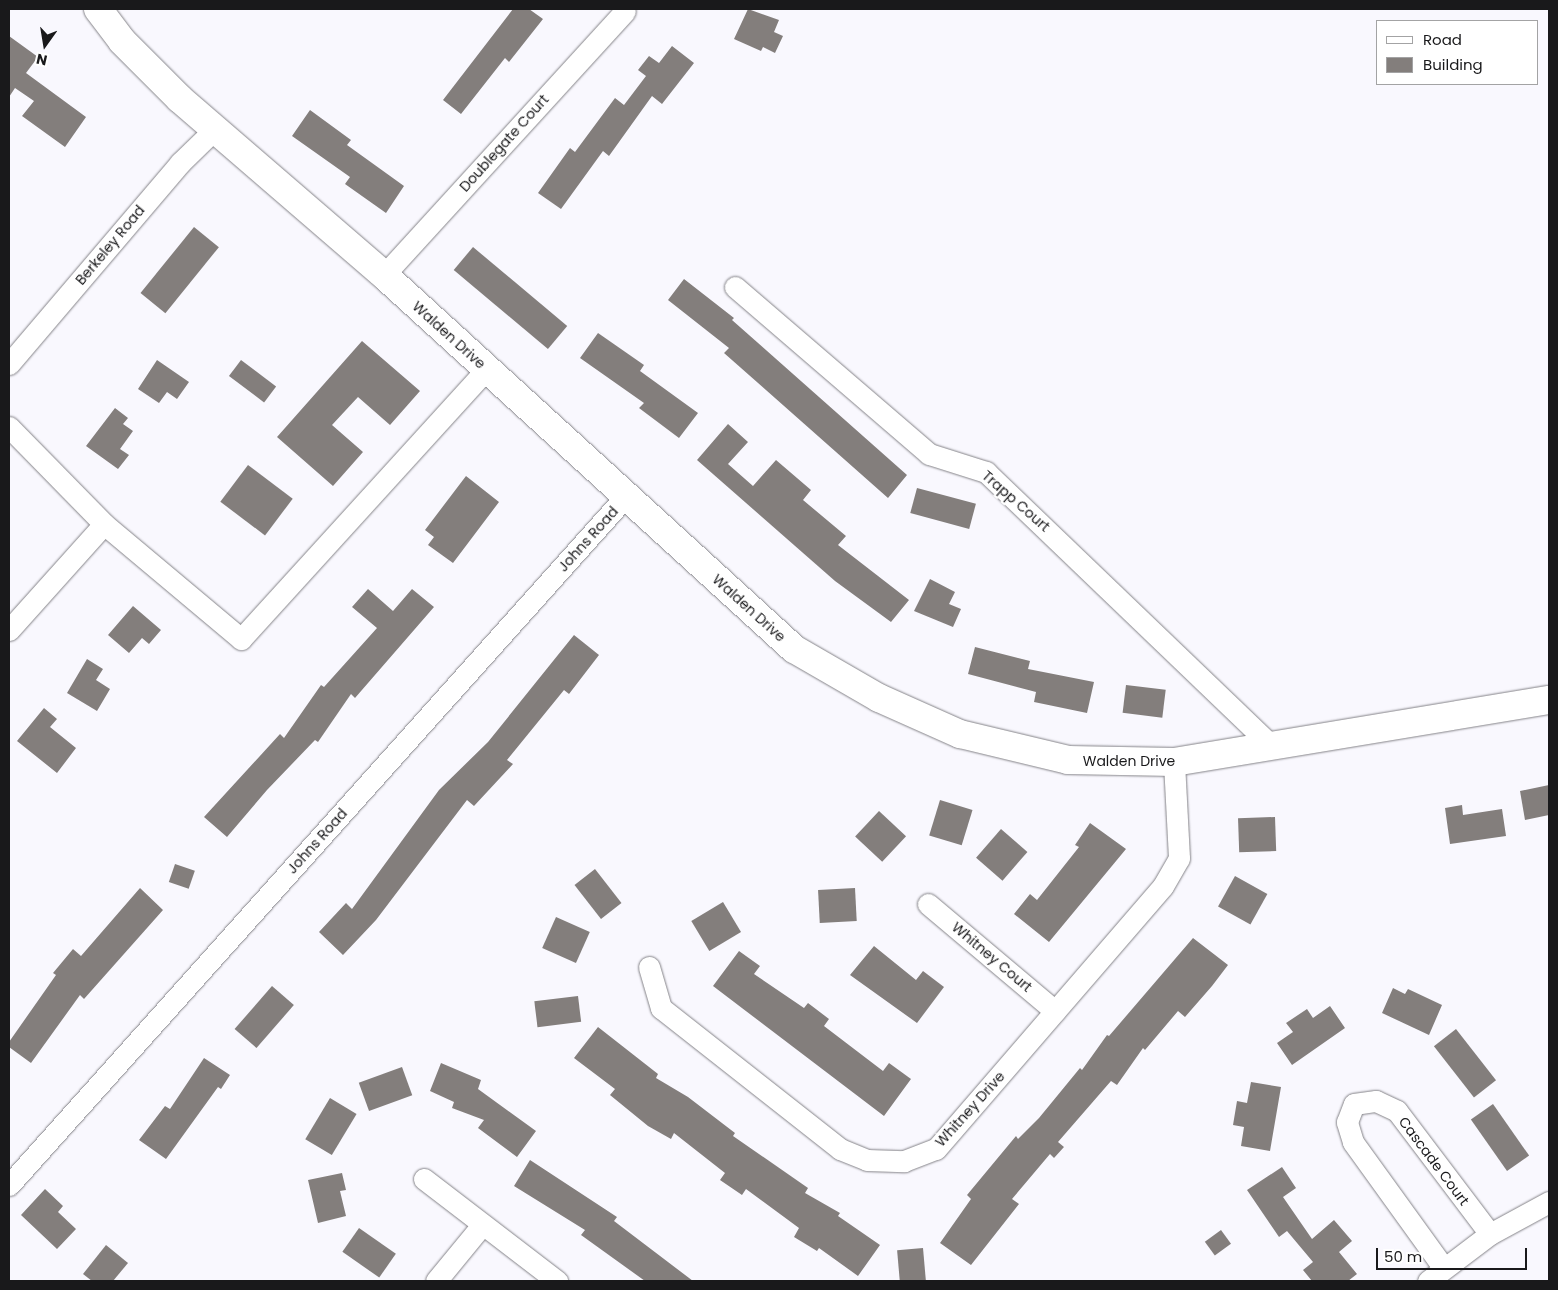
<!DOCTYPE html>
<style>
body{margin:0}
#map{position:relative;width:1558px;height:1290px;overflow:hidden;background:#f9f8fe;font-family:Poppins,sans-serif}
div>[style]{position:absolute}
.building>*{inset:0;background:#837e7c;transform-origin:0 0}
.roads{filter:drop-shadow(0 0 1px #848388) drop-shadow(0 0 1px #848388)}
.street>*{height:21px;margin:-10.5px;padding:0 10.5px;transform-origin:10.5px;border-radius:10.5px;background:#fff}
.secondary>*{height:28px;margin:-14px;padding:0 14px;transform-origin:14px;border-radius:14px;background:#fff}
span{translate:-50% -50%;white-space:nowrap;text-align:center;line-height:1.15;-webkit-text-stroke:4px #fff;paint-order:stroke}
.street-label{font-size:14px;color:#19191b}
.frame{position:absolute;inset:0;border:10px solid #19191b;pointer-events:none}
.legend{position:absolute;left:1376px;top:20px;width:162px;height:65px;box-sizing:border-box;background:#fff;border:1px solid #a3a3a4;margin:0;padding:6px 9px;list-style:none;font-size:15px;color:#19191b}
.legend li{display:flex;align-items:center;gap:10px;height:25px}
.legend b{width:25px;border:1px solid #a3a3a4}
.north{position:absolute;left:20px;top:20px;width:50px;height:50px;-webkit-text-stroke:4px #fff;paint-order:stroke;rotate:193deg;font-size:14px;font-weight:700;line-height:20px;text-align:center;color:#19191b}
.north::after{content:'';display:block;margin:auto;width:18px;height:22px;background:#19191b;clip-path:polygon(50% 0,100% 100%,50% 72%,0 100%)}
.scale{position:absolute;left:1376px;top:1248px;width:151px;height:22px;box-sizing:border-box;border:2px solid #19191b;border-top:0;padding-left:6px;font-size:15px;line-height:18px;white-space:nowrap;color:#19191b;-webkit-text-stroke:4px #fff;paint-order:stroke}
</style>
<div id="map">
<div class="building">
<i style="clip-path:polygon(513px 9px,529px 9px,543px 19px,509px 62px,505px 58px,461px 114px,443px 100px)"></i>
<i style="clip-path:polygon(748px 9px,779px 20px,774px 32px,783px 36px,775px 53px,763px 47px,761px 51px,734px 39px)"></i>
<i style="clip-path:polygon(9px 36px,38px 57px,26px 73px,86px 117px,65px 147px,22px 116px,34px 101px,15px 88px,9px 97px)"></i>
<i style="clip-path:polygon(672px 46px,694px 63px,662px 104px,652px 96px,609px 156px,603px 151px,561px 209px,538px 193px,570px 148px,575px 152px,615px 98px,624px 105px,646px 76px,638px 70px,649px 56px,659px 63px)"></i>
<i style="clip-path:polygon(310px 110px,351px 140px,347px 145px,404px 186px,386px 213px,345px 184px,350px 177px,292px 136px)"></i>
<i style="left:194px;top:227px;width:32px;height:85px;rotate:39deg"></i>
<i style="left:473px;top:247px;width:123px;height:30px;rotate:40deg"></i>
<i style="clip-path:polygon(684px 279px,734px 318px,732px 320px,907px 475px,888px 498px,724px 353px,729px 348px,668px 300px)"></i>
<i style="clip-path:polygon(598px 333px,644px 365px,640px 371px,698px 413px,679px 438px,639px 408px,644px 403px,580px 358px)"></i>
<i style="clip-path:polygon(362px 341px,420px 391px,390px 425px,358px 397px,332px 425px,363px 452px,333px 486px,277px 437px)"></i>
<i style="clip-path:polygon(157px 360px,189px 382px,177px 399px,167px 392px,159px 403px,138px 389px)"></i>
<i style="left:241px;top:360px;width:44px;height:20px;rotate:37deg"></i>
<i style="clip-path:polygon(115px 408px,128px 418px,123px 424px,133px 431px,120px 449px,129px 455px,118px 469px,86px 446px)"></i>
<i style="clip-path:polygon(728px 424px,748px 442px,728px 464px,753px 486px,776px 460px,811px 490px,803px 500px,846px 536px,838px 545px,909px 600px,891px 622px,835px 581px,697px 460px)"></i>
<i style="left:248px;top:465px;width:56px;height:46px;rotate:37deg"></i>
<i style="clip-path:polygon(466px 476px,499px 502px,453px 563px,428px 545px,434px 537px,425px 530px)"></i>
<i style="left:917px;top:488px;width:61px;height:26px;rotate:15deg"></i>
<i style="clip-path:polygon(930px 579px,955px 592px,949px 604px,961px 609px,953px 627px,914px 611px)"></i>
<i style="clip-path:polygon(368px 589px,393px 611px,412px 589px,434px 607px,355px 698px,351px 694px,318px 742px,315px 740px,267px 790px,227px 837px,204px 817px,280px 734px,284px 738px,321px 685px,324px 687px,377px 628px,352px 607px)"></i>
<i style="clip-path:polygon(133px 606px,161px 630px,149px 644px,142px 638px,129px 653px,108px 635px)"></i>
<i style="clip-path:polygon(574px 635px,599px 655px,569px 694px,564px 690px,507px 760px,513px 764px,474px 806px,467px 800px,376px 920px,343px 955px,319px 932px,346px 903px,352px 909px,439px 790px,488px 742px)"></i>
<i style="clip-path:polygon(975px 647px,1030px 661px,1028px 669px,1094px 682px,1087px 713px,1034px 702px,1036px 692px,968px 674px)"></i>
<i style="clip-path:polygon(87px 659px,103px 669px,96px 680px,110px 689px,97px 711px,67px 693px)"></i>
<i style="left:1126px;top:685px;width:40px;height:28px;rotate:7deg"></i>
<i style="clip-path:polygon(44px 708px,57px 719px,50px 727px,76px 748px,57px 773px,17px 741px)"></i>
<i style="clip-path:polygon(1549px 785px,1549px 815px,1525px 820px,1520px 791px)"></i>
<i style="left:940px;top:800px;width:34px;height:37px;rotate:17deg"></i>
<i style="clip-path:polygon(1462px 805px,1463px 815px,1502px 809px,1506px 836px,1450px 844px,1445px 808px)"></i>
<i style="left:879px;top:811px;width:37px;height:35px;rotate:43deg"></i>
<i style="left:1275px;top:817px;width:34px;height:37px;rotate:88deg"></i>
<i style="clip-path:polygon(1090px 823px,1126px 849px,1049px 942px,1014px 914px,1030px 894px,1037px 900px,1079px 847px,1075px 845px)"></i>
<i style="left:1001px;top:829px;width:35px;height:38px;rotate:41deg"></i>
<i style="left:175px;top:864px;width:21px;height:19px;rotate:19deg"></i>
<i style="left:595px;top:869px;width:43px;height:26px;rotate:52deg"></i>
<i style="left:1235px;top:876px;width:37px;height:35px;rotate:29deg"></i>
<i style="clip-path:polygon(140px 888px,163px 910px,84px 999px,80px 995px,31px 1063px,9px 1047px,9px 1042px,56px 975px,53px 973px,73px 949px,81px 956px)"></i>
<i style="left:855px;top:888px;width:33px;height:37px;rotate:87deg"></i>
<i style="left:723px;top:902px;width:35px;height:37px;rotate:59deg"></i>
<i style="left:556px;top:917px;width:37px;height:34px;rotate:24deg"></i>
<i style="clip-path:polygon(1193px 938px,1228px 965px,1212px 986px,1185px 1017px,1178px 1011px,1145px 1050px,1143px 1048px,1117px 1085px,1111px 1081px,1058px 1142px,1064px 1147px,1054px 1158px,1050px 1154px,1012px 1199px,1019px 1204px,971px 1265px,940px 1243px,971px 1199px,967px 1195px,1016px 1136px,1018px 1139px,1039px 1118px,1080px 1068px,1082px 1070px,1107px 1035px,1109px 1036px)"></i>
<i style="clip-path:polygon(874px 946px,916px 980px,923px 971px,944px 987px,917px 1023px,850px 975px)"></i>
<i style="clip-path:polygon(739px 951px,760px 966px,754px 974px,804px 1008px,808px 1003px,829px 1019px,824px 1026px,883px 1071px,889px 1063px,911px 1079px,884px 1116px,713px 986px)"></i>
<i style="left:272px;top:986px;width:29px;height:57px;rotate:41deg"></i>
<i style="clip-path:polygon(1393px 988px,1405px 994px,1408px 989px,1442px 1005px,1429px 1035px,1382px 1013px)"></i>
<i style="left:578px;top:996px;width:26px;height:44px;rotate:83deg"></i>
<i style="clip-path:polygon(1330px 1006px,1345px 1028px,1292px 1065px,1277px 1043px,1293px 1032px,1286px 1023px,1307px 1009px,1313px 1018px)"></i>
<i style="clip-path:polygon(598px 1027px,658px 1074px,656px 1078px,688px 1097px,735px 1133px,733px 1136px,808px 1188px,805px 1193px,840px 1213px,838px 1216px,880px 1245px,858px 1276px,819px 1248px,817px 1251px,794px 1237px,799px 1228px,746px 1189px,742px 1195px,720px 1180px,725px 1173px,674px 1133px,671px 1139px,648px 1126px,610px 1095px,615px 1089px,574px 1058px)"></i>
<i style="left:1456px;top:1029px;width:65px;height:28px;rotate:52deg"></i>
<i style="clip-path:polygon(204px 1058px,230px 1075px,221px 1089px,218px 1087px,166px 1159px,139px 1140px,165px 1106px,170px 1109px)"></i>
<i style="clip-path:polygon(441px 1063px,481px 1080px,478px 1089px,536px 1131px,517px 1157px,478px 1128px,484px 1120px,452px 1108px,454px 1102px,430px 1091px)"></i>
<i style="left:402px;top:1067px;width:30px;height:46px;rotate:70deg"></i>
<i style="clip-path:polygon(1251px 1082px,1281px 1087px,1270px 1151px,1241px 1146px,1244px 1127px,1233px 1125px,1237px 1101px,1247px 1103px)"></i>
<i style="left:330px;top:1098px;width:31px;height:48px;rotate:31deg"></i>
<i style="left:1493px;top:1104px;width:63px;height:27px;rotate:55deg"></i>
<i style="clip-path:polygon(530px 1160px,617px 1217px,614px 1221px,693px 1281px,645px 1281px,581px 1235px,585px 1230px,514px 1186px)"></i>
<i style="clip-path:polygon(1282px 1167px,1296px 1188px,1283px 1197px,1312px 1239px,1334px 1220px,1352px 1241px,1339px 1252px,1357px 1274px,1348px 1281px,1312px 1281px,1303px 1270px,1313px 1262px,1287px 1231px,1279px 1237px,1247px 1190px)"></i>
<i style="clip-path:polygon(342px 1173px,346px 1190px,340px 1191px,346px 1216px,318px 1223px,308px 1180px)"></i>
<i style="clip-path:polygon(45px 1189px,63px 1206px,58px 1212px,76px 1229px,57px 1249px,21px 1215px)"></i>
<i style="left:359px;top:1228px;width:45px;height:29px;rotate:35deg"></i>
<i style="left:1221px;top:1230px;width:17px;height:20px;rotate:54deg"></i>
<i style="clip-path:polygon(106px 1245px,128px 1263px,113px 1281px,92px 1281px,83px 1274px)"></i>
<i style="left:923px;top:1248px;width:33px;height:26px;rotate:85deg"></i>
</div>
<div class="roads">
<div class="street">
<i style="left:384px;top:275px;width:357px;rotate:-47.6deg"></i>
<i style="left:735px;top:287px;width:256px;rotate:40.7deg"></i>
<i style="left:929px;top:454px;width:60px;rotate:17.5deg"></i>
<i style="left:986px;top:472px;width:397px;rotate:43.8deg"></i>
<i style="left:9px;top:364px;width:264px;rotate:-49.6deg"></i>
<i style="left:180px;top:163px;width:49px;rotate:-44.2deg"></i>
<i style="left:9px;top:427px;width:136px;rotate:45.6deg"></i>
<i style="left:104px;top:524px;width:179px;rotate:40deg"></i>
<i style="left:241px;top:639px;width:365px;rotate:-47.7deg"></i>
<i style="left:9px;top:630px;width:142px;rotate:-48.1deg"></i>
<i style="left:928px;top:904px;width:166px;rotate:40.1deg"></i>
<i style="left:649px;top:967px;width:43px;rotate:73.7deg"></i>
<i style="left:661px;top:1008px;width:228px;rotate:38.2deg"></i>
<i style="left:840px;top:1149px;width:29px;rotate:22deg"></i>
<i style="left:867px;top:1160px;width:37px;rotate:2deg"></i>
<i style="left:904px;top:1161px;width:34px;rotate:-21deg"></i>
<i style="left:936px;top:1149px;width:347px;rotate:-49.2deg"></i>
<i style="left:1163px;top:886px;width:32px;rotate:-60deg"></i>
<i style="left:1179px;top:858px;width:96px;rotate:-93deg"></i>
<i style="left:424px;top:1179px;width:168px;rotate:37.5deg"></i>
<i style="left:9px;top:1185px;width:925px;rotate:-48.16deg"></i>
<i style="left:1443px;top:1267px;width:154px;rotate:-125.8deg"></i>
<i style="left:1353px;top:1142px;width:21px;rotate:-107deg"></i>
<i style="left:1347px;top:1122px;width:19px;rotate:-69deg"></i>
<i style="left:1354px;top:1104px;width:22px;rotate:-8deg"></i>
<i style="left:1376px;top:1101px;width:23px;rotate:25deg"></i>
<i style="left:1397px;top:1111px;width:154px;rotate:52.9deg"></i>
<i style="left:436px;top:1281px;width:72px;rotate:-50.6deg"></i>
<i style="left:1428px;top:1281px;width:78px;rotate:-37.2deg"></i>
<i style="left:1490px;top:1234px;width:67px;rotate:-28.5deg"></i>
</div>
<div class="secondary">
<i style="left:98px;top:9px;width:40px;rotate:53deg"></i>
<i style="left:122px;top:41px;width:82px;rotate:45deg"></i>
<i style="left:180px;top:99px;width:269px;rotate:40.8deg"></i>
<i style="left:384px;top:275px;width:555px;rotate:42.37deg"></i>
<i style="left:794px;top:649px;width:98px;rotate:30deg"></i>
<i style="left:879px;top:698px;width:89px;rotate:24deg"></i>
<i style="left:960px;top:734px;width:111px;rotate:13.5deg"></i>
<i style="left:1068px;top:760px;width:106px;rotate:1.1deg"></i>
<i style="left:1174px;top:762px;width:380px;rotate:-9.4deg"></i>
</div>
</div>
<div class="street-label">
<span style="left:504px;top:143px;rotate:-48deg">Doublegate Court</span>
<span style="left:110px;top:245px;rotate:-50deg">Berkeley Road</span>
<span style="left:449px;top:335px;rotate:42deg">Walden Drive</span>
<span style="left:1016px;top:501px;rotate:41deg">Trapp Court</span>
<span style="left:588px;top:539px;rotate:-48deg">Johns Road</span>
<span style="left:749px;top:608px;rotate:42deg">Walden Drive</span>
<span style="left:1129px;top:761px">Walden Drive</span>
<span style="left:317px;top:841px;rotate:-48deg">Johns Road</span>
<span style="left:992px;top:957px;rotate:40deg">Whitney Court</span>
<span style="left:970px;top:1109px;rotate:-48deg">Whitney Drive</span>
<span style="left:1434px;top:1161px;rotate:53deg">Cascade Court</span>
</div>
<div class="frame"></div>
<ul class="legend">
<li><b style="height:6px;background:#fff"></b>Road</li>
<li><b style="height:14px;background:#837e7c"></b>Building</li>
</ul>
<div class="north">N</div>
<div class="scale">50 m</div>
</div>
